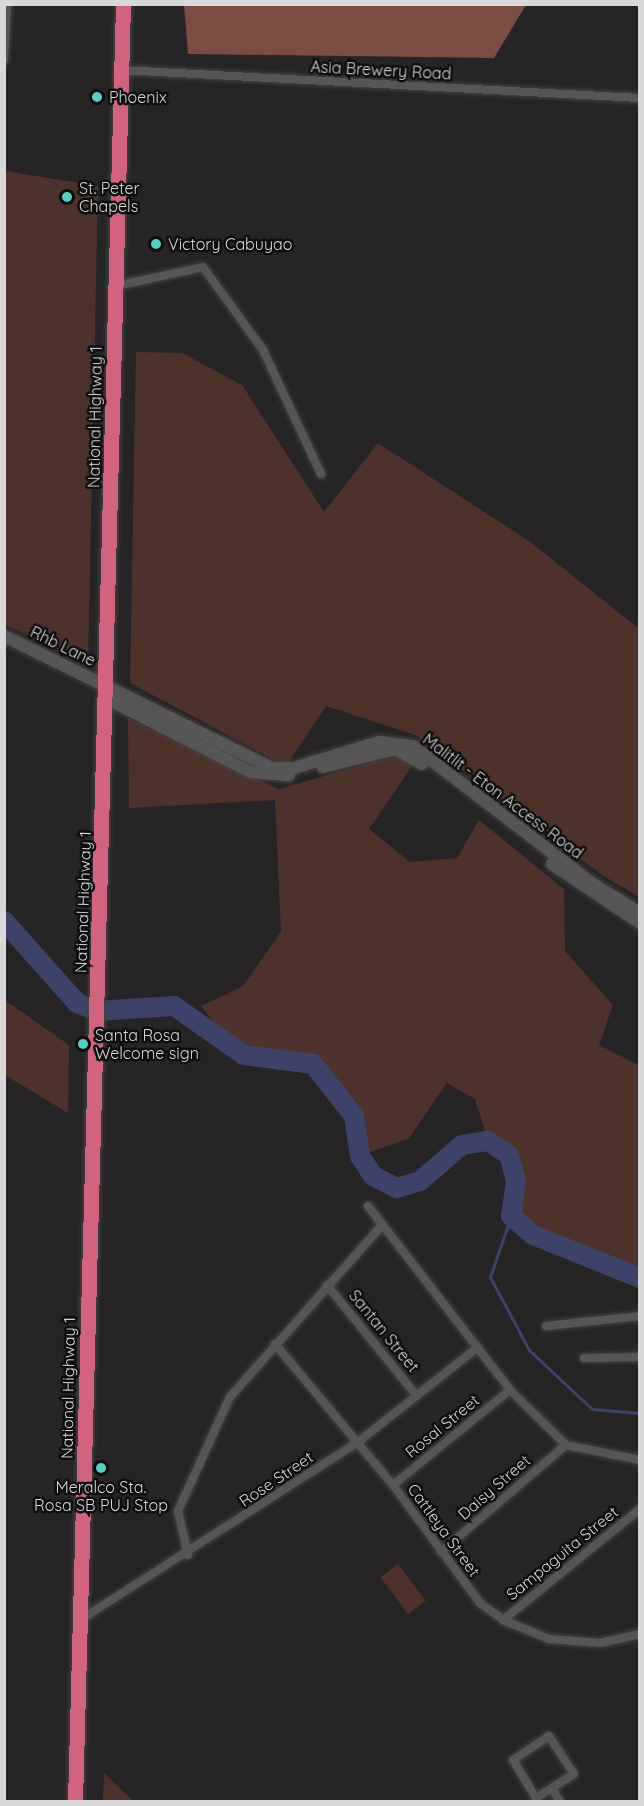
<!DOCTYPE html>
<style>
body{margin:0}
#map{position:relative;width:644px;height:1806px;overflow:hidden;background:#262425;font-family:Quicksand,sans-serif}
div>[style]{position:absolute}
.green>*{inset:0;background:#4d322b;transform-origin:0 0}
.forest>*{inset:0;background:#794d41}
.stream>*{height:3px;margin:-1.5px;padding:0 1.5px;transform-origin:1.5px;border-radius:1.5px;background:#3d4368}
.river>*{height:20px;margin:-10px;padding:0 10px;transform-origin:10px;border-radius:10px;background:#3d4368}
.roads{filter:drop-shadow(0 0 2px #444243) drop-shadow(0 0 2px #444243)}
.street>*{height:8px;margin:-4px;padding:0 4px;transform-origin:4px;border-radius:4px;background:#575556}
.secondary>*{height:12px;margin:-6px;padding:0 6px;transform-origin:6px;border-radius:6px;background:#575556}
.highway>*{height:15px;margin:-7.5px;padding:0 7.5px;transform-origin:7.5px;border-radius:7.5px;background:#d2637f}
.dots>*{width:16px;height:16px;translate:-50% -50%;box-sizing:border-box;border:3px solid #0e0d0e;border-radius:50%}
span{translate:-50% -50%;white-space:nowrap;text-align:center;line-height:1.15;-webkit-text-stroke:5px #0e0d0e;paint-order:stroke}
.street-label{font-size:16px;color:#d9d8d9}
.poi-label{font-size:16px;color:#d9d8d9}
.left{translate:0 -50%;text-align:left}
.frame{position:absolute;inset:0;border:6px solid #d9d8d9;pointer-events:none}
</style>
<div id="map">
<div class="green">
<i style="clip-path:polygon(5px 171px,98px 186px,88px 663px,5px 625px)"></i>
<i style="clip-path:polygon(136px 352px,182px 353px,242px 385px,324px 512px,378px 443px,529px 541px,639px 629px,639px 897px,602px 875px,415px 735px,326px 706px,286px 766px,130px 683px)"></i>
<i style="clip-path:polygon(128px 718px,279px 789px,398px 755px,412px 766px,369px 829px,410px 862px,457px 858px,479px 820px,564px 889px,565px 951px,613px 1005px,599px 1045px,639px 1065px,639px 1278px,533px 1235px,511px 1216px,516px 1181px,509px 1155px,488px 1141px,475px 1099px,447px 1083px,409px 1138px,360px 1156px,354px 1116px,313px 1064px,244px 1055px,229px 1041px,201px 1006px,242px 987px,281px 932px,275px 800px,129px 808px)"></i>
<i style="clip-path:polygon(5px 1000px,69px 1045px,68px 1113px,5px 1075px)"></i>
<i style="left:398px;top:1564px;width:46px;height:22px;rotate:53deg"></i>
<i style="clip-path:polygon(104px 1773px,133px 1801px,103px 1801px)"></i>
</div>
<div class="forest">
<i style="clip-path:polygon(184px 5px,184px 4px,526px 5px,494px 58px,188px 54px)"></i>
</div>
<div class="stream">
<i style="left:511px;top:1216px;width:65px;rotate:109deg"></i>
<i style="left:490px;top:1277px;width:83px;rotate:61.9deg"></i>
<i style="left:529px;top:1350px;width:86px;rotate:43.1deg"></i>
<i style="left:592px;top:1409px;width:48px;rotate:4.8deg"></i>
</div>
<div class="river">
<i style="left:4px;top:921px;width:110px;rotate:48.3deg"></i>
<i style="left:77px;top:1003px;width:22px;rotate:22deg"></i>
<i style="left:97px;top:1011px;width:77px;rotate:-3.7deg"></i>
<i style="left:174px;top:1006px;width:85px;rotate:35deg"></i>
<i style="left:244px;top:1055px;width:70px;rotate:7.4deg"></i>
<i style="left:313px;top:1064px;width:66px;rotate:51.7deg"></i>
<i style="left:354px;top:1116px;width:40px;rotate:81.5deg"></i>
<i style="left:360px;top:1156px;width:24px;rotate:57deg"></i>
<i style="left:373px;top:1176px;width:27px;rotate:27deg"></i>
<i style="left:397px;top:1188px;width:24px;rotate:-17deg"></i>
<i style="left:420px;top:1181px;width:55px;rotate:-40.6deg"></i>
<i style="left:462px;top:1145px;width:26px;rotate:-9deg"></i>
<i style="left:488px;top:1141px;width:25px;rotate:34deg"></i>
<i style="left:509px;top:1155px;width:27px;rotate:75deg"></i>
<i style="left:516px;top:1181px;width:35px;rotate:98deg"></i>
<i style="left:511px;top:1216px;width:29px;rotate:41deg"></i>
<i style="left:533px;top:1235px;width:115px;rotate:21.9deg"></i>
</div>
<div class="roads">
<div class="street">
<i style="left:4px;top:60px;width:56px;rotate:-86.9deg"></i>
<i style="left:121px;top:70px;width:520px;rotate:3.09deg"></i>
<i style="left:116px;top:286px;width:89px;rotate:-12.3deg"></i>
<i style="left:203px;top:267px;width:102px;rotate:54.1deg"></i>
<i style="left:263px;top:350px;width:137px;rotate:64.9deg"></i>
<i style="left:368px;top:1206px;width:232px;rotate:52.3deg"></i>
<i style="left:510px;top:1390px;width:78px;rotate:44.5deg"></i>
<i style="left:566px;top:1445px;width:76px;rotate:11.5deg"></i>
<i style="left:327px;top:1285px;width:143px;rotate:51deg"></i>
<i style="left:546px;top:1326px;width:95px;rotate:-6.1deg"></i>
<i style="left:275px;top:1344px;width:184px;rotate:50.1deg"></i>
<i style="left:393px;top:1485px;width:147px;rotate:53.6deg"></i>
<i style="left:480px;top:1603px;width:29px;rotate:36deg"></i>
<i style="left:503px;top:1620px;width:50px;rotate:22.4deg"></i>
<i style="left:549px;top:1639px;width:51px;rotate:4.5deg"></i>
<i style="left:600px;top:1643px;width:41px;rotate:-12.7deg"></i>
<i style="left:584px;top:1358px;width:56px;rotate:-1deg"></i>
<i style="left:393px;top:1485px;width:151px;rotate:-39.1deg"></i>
<i style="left:441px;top:1552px;width:165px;rotate:-40.6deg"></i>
<i style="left:188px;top:1555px;width:45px;rotate:-102.8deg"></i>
<i style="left:178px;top:1511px;width:125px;rotate:-65.5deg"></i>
<i style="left:230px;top:1397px;width:230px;rotate:-48.5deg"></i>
<i style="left:80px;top:1620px;width:329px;rotate:-32.6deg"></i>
<i style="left:357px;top:1443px;width:154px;rotate:-38.4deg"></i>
<i style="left:503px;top:1620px;width:176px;rotate:-39deg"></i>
<i style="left:549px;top:1736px;width:45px;rotate:56.7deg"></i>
<i style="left:574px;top:1774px;width:45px;rotate:147.7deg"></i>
<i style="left:536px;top:1798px;width:44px;rotate:-121.2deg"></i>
<i style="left:513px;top:1760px;width:43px;rotate:-33.7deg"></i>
<i style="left:552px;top:1788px;width:16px;rotate:60deg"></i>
</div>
<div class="secondary">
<i style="left:4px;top:636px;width:299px;rotate:26.2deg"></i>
<i style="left:272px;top:768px;width:22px"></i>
<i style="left:294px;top:768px;width:89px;rotate:-17deg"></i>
<i style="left:379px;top:742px;width:34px;rotate:7deg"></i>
<i style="left:413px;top:746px;width:223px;rotate:37.5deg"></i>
<i style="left:590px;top:882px;width:59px;rotate:31.8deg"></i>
<i style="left:107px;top:699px;width:161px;rotate:26.9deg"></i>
<i style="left:251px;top:772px;width:38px;rotate:5deg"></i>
<i style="left:323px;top:767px;width:75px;rotate:-13.9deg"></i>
<i style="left:396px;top:749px;width:30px;rotate:30deg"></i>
<i style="left:552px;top:864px;width:106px;rotate:33.8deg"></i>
</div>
<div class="highway">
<i style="left:75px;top:1802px;width:1799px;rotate:-88.47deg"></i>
</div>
</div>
<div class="dots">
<i style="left:97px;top:97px;background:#56cec4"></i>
<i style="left:67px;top:197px;background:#56cec4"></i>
<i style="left:156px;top:244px;background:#56cec4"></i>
<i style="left:83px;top:1044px;background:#56cec4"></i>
<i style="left:101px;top:1468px;background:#56cec4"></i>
</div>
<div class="street-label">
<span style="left:381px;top:70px;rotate:3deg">Asia Brewery Road</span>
<span style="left:95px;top:417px;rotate:-89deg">National Highway 1</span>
<span style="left:63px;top:646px;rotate:26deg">Rhb Lane</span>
<span style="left:503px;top:796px;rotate:37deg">Malitlit - Eton Access Road</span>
<span style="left:83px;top:902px;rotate:-88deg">National Highway 1</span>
<span style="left:384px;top:1331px;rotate:51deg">Santan Street</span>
<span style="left:68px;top:1388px;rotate:-89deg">National Highway 1</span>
<span style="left:442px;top:1426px;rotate:-39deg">Rosal Street</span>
<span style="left:276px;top:1479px;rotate:-34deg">Rose Street</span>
<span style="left:494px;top:1487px;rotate:-41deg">Daisy Street</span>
<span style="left:444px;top:1530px;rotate:54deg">Cattleya Street</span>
<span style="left:562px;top:1553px;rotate:-39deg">Sampaguita Street</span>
</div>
<div class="poi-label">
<span class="left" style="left:109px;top:97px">Phoenix</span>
<span class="left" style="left:79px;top:197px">St. Peter<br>Chapels</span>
<span class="left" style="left:168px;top:244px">Victory Cabuyao</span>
<span class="left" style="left:95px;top:1044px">Santa Rosa<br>Welcome sign</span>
<span style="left:101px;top:1496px">Meralco Sta.<br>Rosa SB PUJ Stop</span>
</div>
<div class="frame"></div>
</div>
